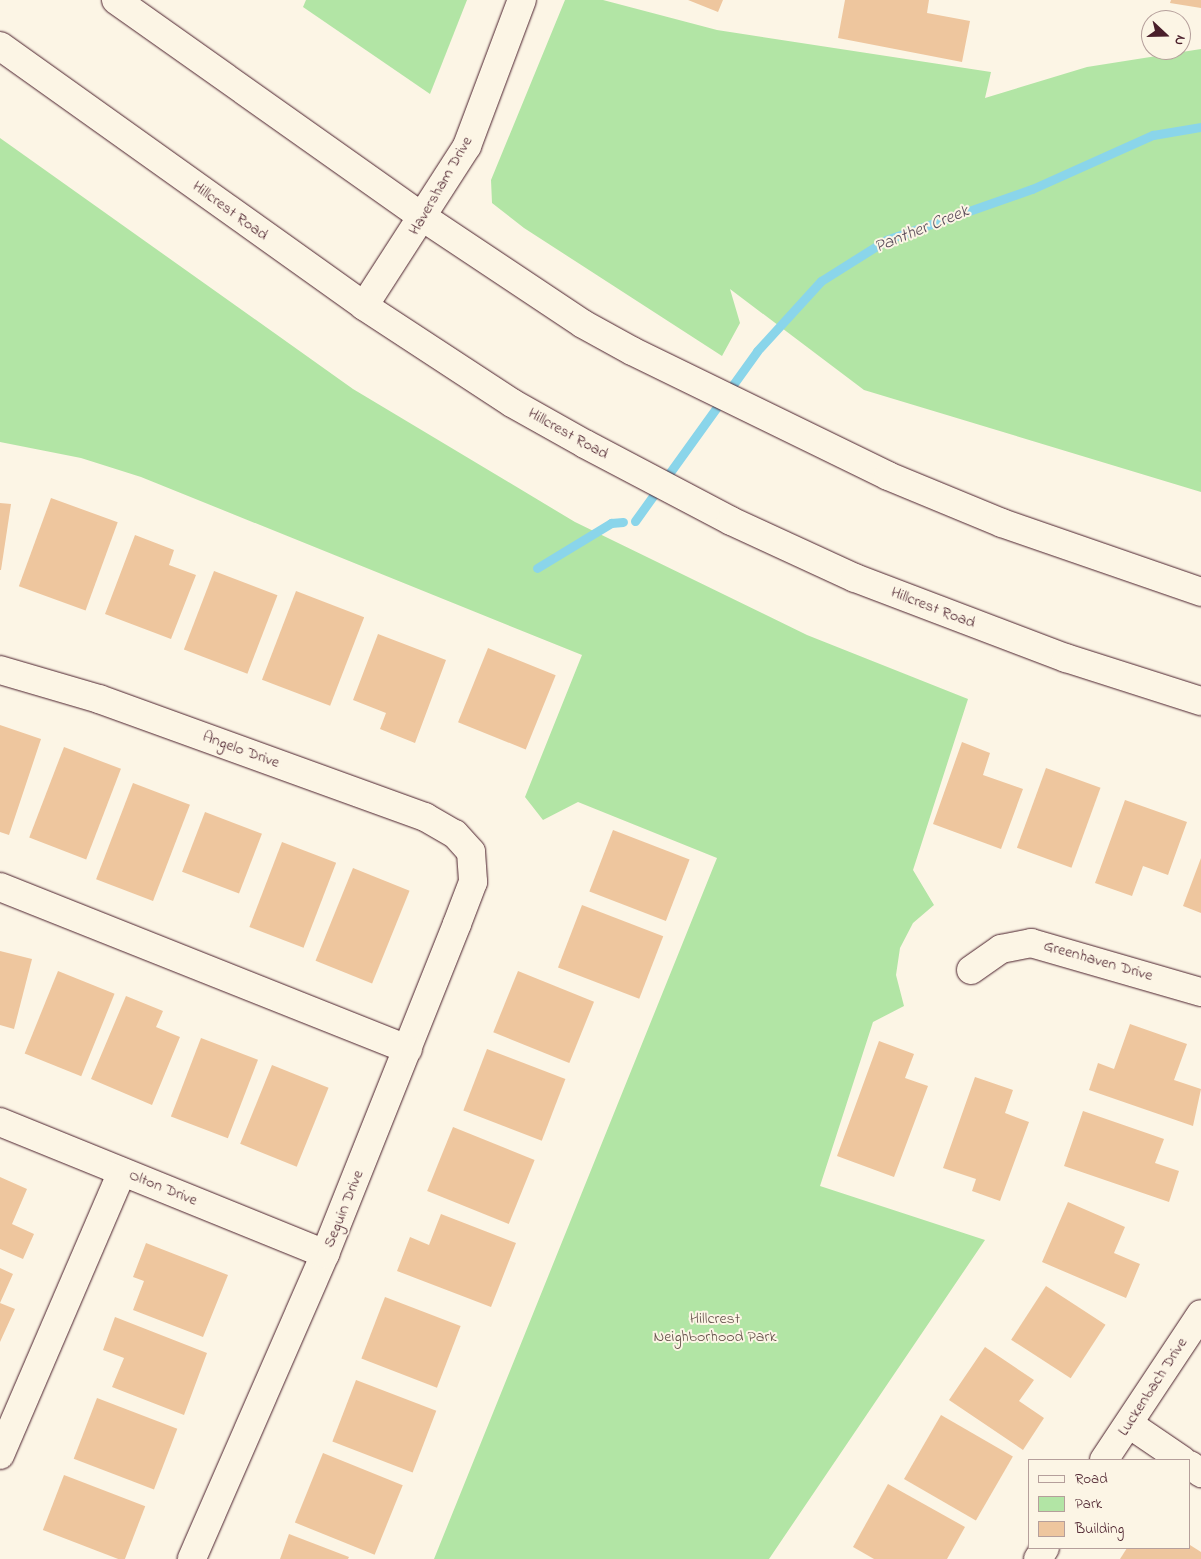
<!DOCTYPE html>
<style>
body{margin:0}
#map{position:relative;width:1201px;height:1559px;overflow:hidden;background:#fcf5e5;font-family:"Indie Flower",sans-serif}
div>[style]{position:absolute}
.green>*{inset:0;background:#b2e5a5}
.stream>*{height:9px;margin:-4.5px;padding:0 4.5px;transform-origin:4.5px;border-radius:4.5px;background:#8ad5ea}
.building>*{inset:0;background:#eec69e;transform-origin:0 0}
.roads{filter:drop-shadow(0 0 1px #4a1f2b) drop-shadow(0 0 1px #4a1f2b)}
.minor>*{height:28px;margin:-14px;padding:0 14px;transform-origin:14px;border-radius:14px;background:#fcf5e5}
.major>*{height:28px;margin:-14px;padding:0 14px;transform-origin:14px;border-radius:14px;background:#fcf5e5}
span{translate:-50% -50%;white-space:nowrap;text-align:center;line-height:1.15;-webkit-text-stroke:4px #fcf5e5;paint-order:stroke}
.street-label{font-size:16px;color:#4a1f2b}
.park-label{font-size:16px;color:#64504a}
.water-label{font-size:18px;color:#5a4c5b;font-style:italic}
.legend{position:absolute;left:1028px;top:1459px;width:162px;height:90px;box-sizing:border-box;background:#fcf5e5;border:1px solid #b59f9b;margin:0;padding:6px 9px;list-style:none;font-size:15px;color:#4a1f2b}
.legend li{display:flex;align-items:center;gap:10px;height:25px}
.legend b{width:25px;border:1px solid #b59f9b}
.north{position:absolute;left:1141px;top:10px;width:50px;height:50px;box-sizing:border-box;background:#fcf5e5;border:1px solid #b59f9b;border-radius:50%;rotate:111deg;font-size:14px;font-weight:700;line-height:20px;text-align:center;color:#4a1f2b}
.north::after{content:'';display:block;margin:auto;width:18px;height:22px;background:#4a1f2b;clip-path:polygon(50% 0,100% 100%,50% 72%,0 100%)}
</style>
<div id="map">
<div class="green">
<i style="clip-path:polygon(306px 0,467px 0,430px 94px,303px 7px)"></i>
<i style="clip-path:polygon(565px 0,603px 0,717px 30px,991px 72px,985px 98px,1087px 67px,1201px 49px,1201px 492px,864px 390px,730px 289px,740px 323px,722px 356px,524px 228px,492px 203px,491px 180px)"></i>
<i style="clip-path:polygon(0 138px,353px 389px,575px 522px,807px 635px,968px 699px,913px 870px,934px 905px,913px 923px,900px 948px,896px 975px,904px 1006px,873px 1022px,820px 1186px,985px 1240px,769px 1559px,434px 1559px,717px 858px,578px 802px,543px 820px,525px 797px,582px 655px,141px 477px,81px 458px,0 442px)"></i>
</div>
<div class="stream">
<i style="left:635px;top:521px;width:209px;rotate:-54.3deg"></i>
<i style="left:757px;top:351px;width:95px;rotate:-47.6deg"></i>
<i style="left:821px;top:281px;width:77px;rotate:-32.2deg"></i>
<i style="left:886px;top:240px;width:155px;rotate:-19.3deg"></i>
<i style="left:1032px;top:189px;width:133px;rotate:-24.1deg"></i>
<i style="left:1153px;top:135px;width:49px;rotate:-9.5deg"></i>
<i style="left:537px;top:568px;width:87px;rotate:-31.3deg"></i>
<i style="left:611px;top:523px;width:12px;rotate:-5deg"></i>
</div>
<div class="building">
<i style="clip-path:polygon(688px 0,723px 0,718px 12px)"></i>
<i style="clip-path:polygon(845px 0,929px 0,927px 13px,970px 21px,962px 62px,838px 38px)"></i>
<i style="clip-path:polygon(1171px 0,1201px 0,1201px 8px,1170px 3px)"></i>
<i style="left:51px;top:498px;width:71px;height:94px;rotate:20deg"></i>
<i style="clip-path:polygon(0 503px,11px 504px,1px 570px,0 570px)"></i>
<i style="clip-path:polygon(135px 535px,174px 550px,169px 565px,196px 575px,171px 639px,105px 614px)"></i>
<i style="left:214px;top:571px;width:68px;height:84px;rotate:21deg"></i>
<i style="left:296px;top:591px;width:73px;height:95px;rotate:21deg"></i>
<i style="clip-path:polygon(378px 634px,446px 660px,415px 743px,380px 729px,386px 713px,353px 700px)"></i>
<i style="left:488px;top:648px;width:73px;height:80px;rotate:22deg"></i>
<i style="clip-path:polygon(0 725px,41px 739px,9px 835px,0 832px)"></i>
<i style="clip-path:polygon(962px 742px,990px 753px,983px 775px,1023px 789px,1001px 849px,933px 824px)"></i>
<i style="left:64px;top:747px;width:61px;height:97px;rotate:21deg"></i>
<i style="left:1046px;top:768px;width:58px;height:85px;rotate:20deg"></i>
<i style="left:133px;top:783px;width:61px;height:103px;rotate:21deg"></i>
<i style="clip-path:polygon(1125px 800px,1187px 822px,1168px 875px,1143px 866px,1132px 896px,1095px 883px)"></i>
<i style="left:205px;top:812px;width:61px;height:64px;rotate:21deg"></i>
<i style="left:613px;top:830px;width:82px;height:66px;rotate:21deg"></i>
<i style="left:282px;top:842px;width:58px;height:91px;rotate:21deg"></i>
<i style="clip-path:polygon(1201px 858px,1201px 913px,1183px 906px)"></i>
<i style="left:353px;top:868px;width:61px;height:100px;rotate:22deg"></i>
<i style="left:582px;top:905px;width:87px;height:67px;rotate:21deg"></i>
<i style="clip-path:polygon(0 951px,32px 959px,14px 1029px,0 1025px)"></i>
<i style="left:58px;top:971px;width:61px;height:89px;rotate:22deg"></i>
<i style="left:518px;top:971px;width:82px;height:66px;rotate:22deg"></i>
<i style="clip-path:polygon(126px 996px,163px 1011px,156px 1027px,180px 1037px,152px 1105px,91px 1079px)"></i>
<i style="clip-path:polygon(1130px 1024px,1187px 1044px,1174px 1080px,1201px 1089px,1193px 1126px,1089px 1090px,1098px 1063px,1114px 1069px)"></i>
<i style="left:201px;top:1038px;width:61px;height:84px;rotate:21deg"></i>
<i style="clip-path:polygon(879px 1041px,914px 1054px,905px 1078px,928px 1086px,894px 1177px,837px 1156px)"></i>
<i style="left:487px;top:1049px;width:84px;height:66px;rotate:21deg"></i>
<i style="left:272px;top:1065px;width:61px;height:85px;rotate:22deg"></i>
<i style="clip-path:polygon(975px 1077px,1013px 1090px,1005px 1113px,1029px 1122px,1000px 1201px,972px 1191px,976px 1179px,943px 1168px)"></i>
<i style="clip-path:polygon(1083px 1111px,1164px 1139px,1155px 1163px,1179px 1171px,1169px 1202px,1064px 1166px)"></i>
<i style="left:453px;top:1127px;width:88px;height:69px;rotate:22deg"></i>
<i style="clip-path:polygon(0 1177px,27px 1189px,12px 1224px,34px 1234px,23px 1259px,0 1249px)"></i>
<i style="clip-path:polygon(1068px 1202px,1125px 1227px,1114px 1253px,1140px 1264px,1126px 1298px,1042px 1262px)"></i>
<i style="clip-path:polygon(441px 1214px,516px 1243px,491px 1307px,397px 1271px,410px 1237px,429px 1245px)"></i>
<i style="clip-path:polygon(146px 1243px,228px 1275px,203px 1337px,133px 1310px,144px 1281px,133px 1277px)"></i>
<i style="clip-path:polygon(0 1268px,13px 1274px,0 1303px,15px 1309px,0 1342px)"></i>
<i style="left:1046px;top:1286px;width:71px;height:64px;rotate:33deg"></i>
<i style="left:385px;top:1297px;width:81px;height:66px;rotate:21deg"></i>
<i style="clip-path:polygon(115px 1317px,207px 1353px,184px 1415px,112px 1387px,124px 1358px,103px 1350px)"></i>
<i style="clip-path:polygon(985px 1347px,1034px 1380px,1019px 1401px,1044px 1418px,1023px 1450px,949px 1400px)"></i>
<i style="left:356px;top:1380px;width:86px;height:66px;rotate:21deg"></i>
<i style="left:97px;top:1398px;width:86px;height:65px;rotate:21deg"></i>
<i style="left:941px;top:1415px;width:83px;height:74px;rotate:30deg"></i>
<i style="left:323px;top:1453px;width:86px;height:75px;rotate:22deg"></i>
<i style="left:64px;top:1475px;width:87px;height:59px;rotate:21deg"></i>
<i style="clip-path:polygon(888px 1484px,965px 1527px,947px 1559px,874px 1559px,853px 1547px)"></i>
<i style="clip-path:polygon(289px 1534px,349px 1557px,348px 1559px,280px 1559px)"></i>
<i style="clip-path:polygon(1190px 1545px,1201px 1552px,1201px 1559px,1120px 1559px,1127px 1548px)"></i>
</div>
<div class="roads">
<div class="minor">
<i style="left:364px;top:306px;width:190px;rotate:-57.2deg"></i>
<i style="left:467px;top:146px;width:156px;rotate:-69.4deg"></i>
<i style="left:0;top:670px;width:103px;rotate:16.3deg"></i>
<i style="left:99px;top:699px;width:347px;rotate:19.9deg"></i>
<i style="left:425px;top:817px;width:34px;rotate:30deg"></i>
<i style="left:455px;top:834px;width:24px;rotate:48deg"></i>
<i style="left:471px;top:852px;width:30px;rotate:86deg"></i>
<i style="left:473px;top:882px;width:45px;rotate:110.9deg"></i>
<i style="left:457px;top:924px;width:355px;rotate:111.8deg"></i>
<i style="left:325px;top:1254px;width:333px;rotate:113.6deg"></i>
<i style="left:0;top:887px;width:439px;rotate:21.7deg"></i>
<i style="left:971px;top:970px;width:37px;rotate:-35deg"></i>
<i style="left:1001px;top:949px;width:31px;rotate:-11deg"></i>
<i style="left:1031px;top:943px;width:177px;rotate:16.1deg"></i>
<i style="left:0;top:1122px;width:351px;rotate:22.1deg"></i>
<i style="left:1129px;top:1424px;width:64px;rotate:34.2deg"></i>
<i style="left:0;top:1455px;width:308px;rotate:-66.7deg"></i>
<i style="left:1104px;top:1460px;width:175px;rotate:-56.4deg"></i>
<i style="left:1190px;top:1465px;width:14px;rotate:36deg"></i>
<i style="left:1038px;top:1559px;width:13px;rotate:-58deg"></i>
</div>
<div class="major">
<i style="left:116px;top:0;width:377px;rotate:35.3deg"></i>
<i style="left:424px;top:218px;width:191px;rotate:33.7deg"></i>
<i style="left:583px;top:324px;width:56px;rotate:28.9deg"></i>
<i style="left:632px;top:351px;width:285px;rotate:26deg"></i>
<i style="left:888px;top:476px;width:123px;rotate:22.4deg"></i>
<i style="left:1002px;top:523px;width:211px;rotate:19.1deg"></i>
<i style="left:0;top:46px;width:447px;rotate:35.5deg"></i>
<i style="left:364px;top:306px;width:177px;rotate:33.2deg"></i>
<i style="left:512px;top:403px;width:84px;rotate:29.3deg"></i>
<i style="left:585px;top:444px;width:165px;rotate:27.8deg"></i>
<i style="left:731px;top:521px;width:136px;rotate:24.7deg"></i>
<i style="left:855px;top:578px;width:226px;rotate:20.8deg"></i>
<i style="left:1066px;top:658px;width:142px;rotate:17.7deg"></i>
</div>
</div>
<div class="street-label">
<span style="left:441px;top:186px;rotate:-60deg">Haversham Drive</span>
<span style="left:230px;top:211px;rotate:36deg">Hillcrest Road</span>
<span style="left:568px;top:434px;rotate:29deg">Hillcrest Road</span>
<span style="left:933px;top:608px;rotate:21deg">Hillcrest Road</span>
<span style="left:241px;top:750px;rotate:20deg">Angelo Drive</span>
<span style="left:1098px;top:961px;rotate:16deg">Greenhaven Drive</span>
<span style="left:163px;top:1188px;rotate:22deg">Olton Drive</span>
<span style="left:344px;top:1209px;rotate:-68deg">Seguin Drive</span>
<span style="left:1153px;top:1387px;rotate:-57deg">Luckenbach Drive</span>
</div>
<div class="park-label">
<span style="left:715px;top:1328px">Hillcrest<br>Neighborhood Park</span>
</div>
<div class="water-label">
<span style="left:922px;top:230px;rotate:-22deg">Panther Creek</span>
</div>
<ul class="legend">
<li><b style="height:6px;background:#fcf5e5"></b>Road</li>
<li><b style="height:14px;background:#b2e5a5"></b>Park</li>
<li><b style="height:14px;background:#eec69e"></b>Building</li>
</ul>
<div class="north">N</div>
</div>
